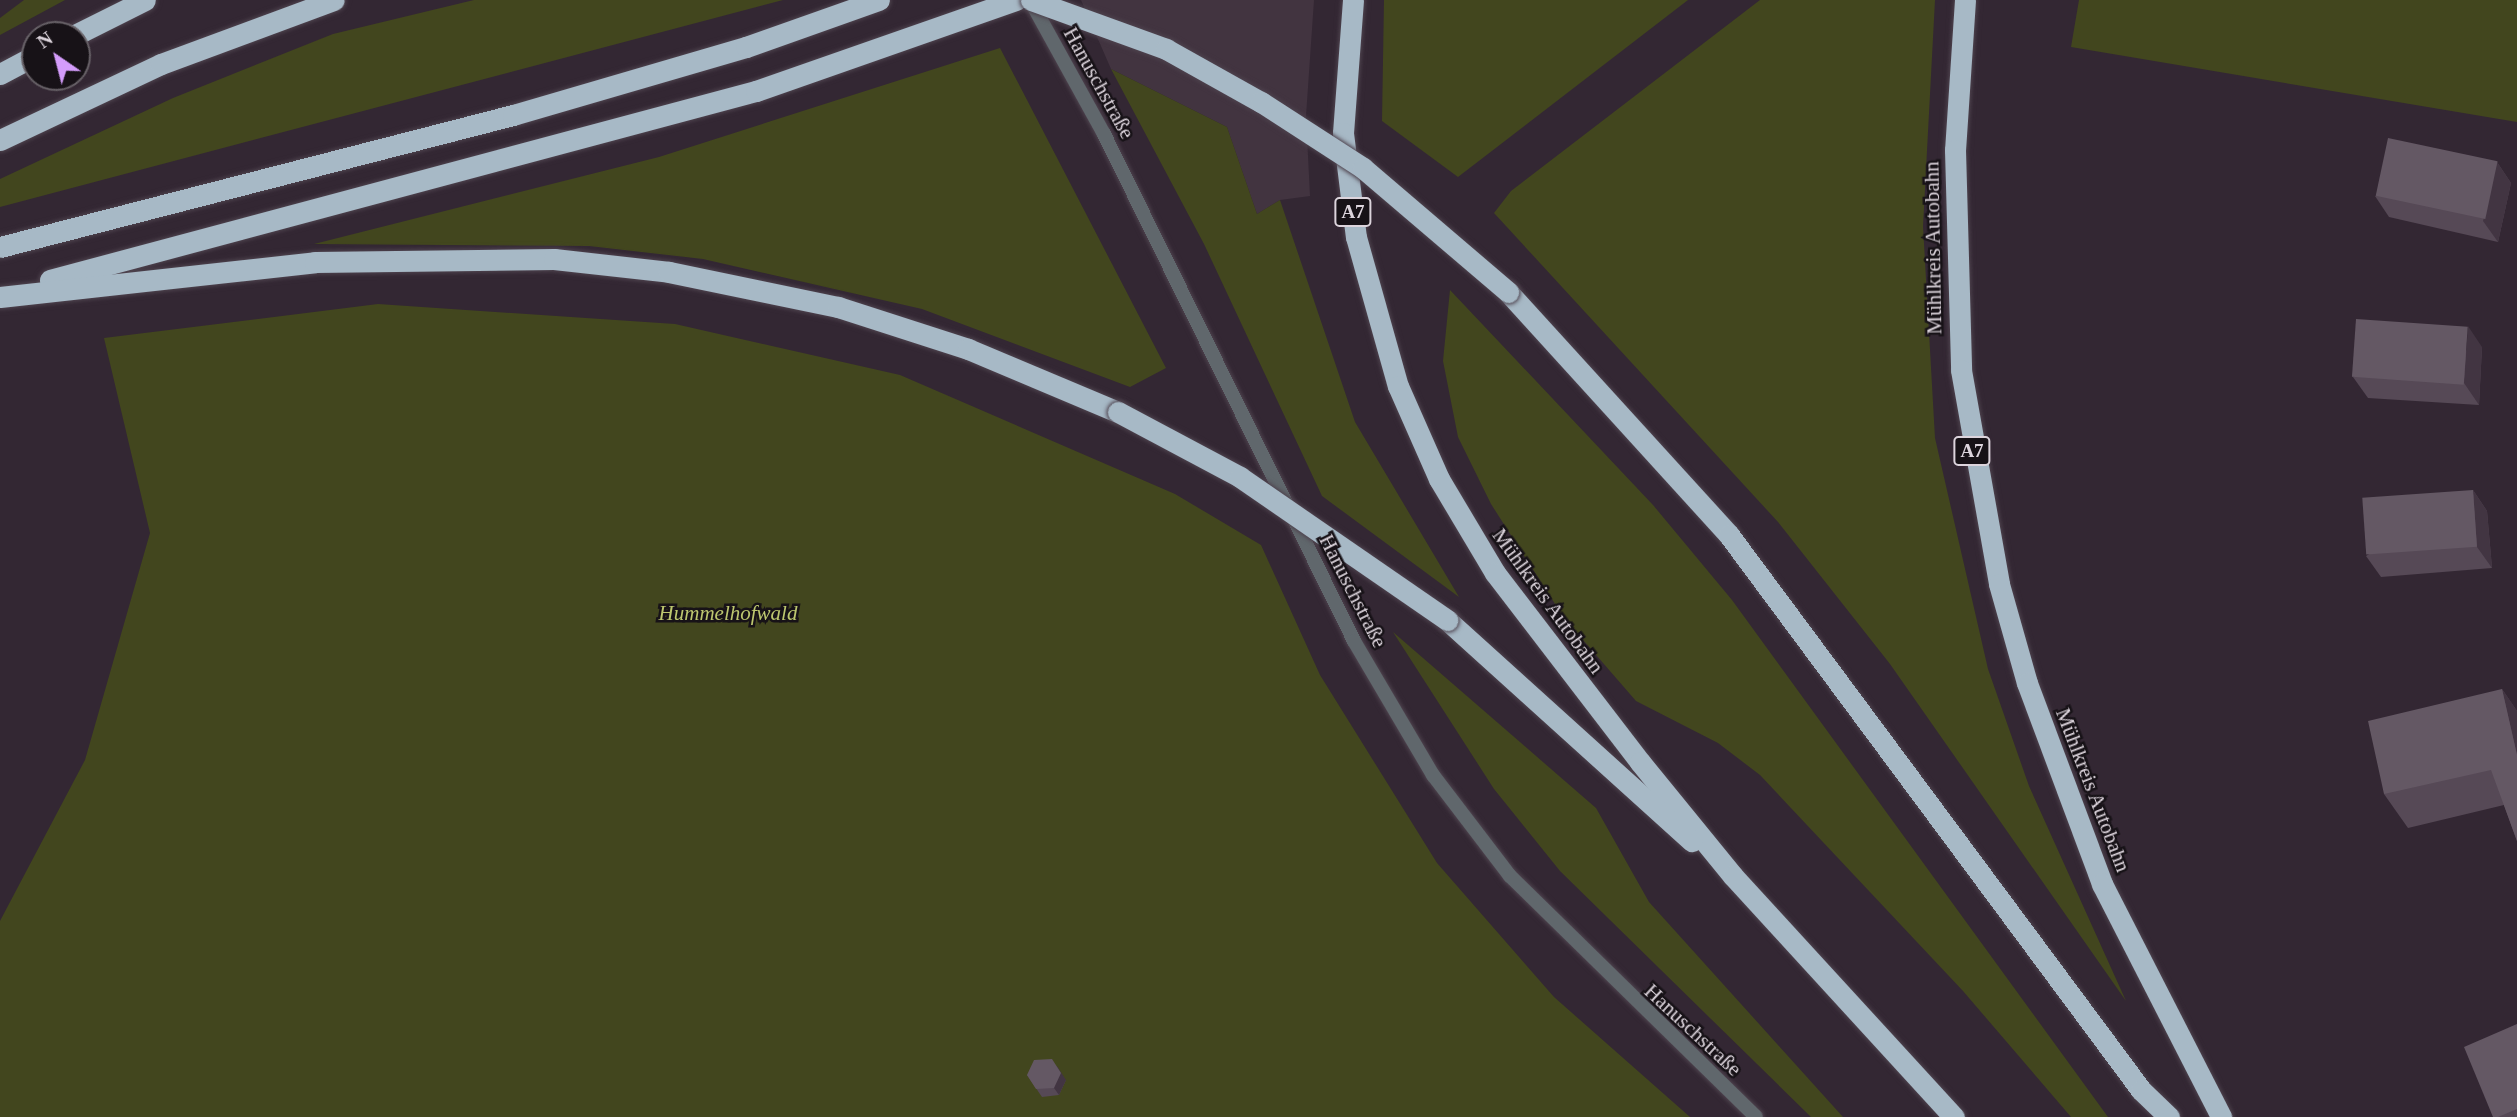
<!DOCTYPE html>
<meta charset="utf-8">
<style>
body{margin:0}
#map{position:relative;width:2517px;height:1117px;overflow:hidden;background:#332733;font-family:"Times New Roman",serif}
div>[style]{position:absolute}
.medical>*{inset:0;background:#423440}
.green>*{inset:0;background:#42461e}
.roads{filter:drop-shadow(0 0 2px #4e434e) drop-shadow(0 0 2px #4e434e)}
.tertiary>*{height:14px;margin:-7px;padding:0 7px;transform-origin:7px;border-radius:7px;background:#60676c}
.motorway>*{height:21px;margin:-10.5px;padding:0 10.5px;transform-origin:10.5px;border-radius:10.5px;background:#a7b9c6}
.bridges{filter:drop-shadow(0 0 2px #4e434e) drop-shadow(0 0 2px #4e434e)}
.motorway-bridge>*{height:21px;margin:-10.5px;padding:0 10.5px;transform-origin:10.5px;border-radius:10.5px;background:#a7b9c6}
.wall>*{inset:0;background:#564956}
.shaded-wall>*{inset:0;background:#423542}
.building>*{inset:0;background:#645864;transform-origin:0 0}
span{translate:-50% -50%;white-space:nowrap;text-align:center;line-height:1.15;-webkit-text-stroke:5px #171217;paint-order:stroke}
.shield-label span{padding:2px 5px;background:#171217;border:2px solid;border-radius:5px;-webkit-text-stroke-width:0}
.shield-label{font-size:19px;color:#dcd4dc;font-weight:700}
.street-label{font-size:21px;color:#dcd4dc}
.park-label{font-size:21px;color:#bdc76f;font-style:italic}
.north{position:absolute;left:21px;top:21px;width:70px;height:70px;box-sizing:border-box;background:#171217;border:2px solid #666066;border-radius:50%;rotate:325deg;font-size:19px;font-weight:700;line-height:28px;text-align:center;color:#dcd4dc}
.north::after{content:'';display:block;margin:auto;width:24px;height:32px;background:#d49cfb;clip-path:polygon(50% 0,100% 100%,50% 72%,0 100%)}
</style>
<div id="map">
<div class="medical">
<i style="clip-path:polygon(1081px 0,1314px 0,1306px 116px,1310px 196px,1280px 200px,1257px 214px,1227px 127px,1111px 69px)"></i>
</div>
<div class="green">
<i style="clip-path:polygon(24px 0,65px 0,0 35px,0 18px)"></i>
<i style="clip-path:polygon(474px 0,783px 0,0 207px,0 179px,173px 98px,333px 34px)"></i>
<i style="clip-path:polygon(1384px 0,1688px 0,1458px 177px,1382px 121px)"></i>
<i style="clip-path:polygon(1760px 0,1935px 0,1923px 226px,1935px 438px,1988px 669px,2029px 786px,2126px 1001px,1890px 664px,1778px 522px,1494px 213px,1511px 191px)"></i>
<i style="clip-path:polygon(2079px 0,2517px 0,2517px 122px,2071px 47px)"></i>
<i style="clip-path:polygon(1000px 48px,1166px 368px,1130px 387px,922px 309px,703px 259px,589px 246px,314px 244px,659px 157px)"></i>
<i style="clip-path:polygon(1111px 69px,1227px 127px,1257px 214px,1280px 200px,1355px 422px,1459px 597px,1322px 496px,1204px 244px)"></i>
<i style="clip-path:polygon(1450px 290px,1653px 505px,1732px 600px,2108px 1117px,2071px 1117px,1963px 991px,1760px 775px,1718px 743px,1636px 701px,1564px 618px,1491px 504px,1458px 437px,1443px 361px)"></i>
<i style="clip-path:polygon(378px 304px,675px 324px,900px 375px,1175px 494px,1261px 545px,1320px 675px,1437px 863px,1554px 997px,1690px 1117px,0 1117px,0 921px,85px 760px,150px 533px,104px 338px)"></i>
<i style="clip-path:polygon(1393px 632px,1596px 808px,1649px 902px,1843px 1117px,1811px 1117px,1560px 871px,1494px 789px)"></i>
</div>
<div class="roads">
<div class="tertiary">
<i style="left:1030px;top:0;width:153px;rotate:61.1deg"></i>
<i style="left:1104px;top:134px;width:565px;rotate:63.75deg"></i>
<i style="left:1354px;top:641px;width:156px;rotate:59.5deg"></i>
<i style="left:1433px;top:775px;width:127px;rotate:52.7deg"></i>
<i style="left:1510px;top:876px;width:344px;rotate:44.4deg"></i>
</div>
<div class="motorway">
<i style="left:1353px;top:0;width:133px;rotate:94.3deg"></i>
<i style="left:1343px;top:133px;width:105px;rotate:82.9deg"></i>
<i style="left:1356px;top:237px;width:155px;rotate:74.3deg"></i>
<i style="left:1398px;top:386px;width:102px;rotate:66.2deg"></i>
<i style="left:1439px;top:479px;width:109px;rotate:59.2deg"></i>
<i style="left:1495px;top:573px;width:238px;rotate:52.5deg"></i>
<i style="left:1640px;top:762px;width:147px;rotate:50.8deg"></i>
<i style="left:1733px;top:876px;width:327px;rotate:47.5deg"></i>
<i style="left:1965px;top:0;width:150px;rotate:93.8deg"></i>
<i style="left:1955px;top:150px;width:220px;rotate:88.4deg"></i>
<i style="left:1961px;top:370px;width:217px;rotate:79.9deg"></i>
<i style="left:1999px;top:584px;width:103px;rotate:74.2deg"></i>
<i style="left:2027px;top:683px;width:215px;rotate:69.5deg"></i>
<i style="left:2102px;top:884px;width:262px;rotate:62.9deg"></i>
<i style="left:75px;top:35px;width:78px;rotate:-26.6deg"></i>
<i style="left:0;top:74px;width:40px;rotate:-28deg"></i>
<i style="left:0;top:140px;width:178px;rotate:-25.3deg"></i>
<i style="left:161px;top:64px;width:184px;rotate:-20.3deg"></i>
<i style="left:0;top:247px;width:530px;rotate:-14.43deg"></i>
<i style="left:513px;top:115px;width:243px;rotate:-16.3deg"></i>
<i style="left:746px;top:47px;width:141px;rotate:-19.5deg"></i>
<i style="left:50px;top:280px;width:731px;rotate:-14.99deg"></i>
<i style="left:756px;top:91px;width:275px;rotate:-19.3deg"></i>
<i style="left:1508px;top:292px;width:328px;rotate:47.7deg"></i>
<i style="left:1729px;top:535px;width:691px;rotate:53.41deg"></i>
<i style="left:2141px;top:1090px;width:39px;rotate:44deg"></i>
<i style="left:0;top:297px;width:317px;rotate:-6.3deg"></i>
<i style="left:315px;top:262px;width:239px;rotate:-0.7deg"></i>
<i style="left:554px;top:259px;width:116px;rotate:6.4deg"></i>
<i style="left:669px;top:272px;width:173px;rotate:11.7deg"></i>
<i style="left:838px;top:307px;width:137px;rotate:17.9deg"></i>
<i style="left:968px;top:349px;width:163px;rotate:22.8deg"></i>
<i style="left:1447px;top:620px;width:330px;rotate:42.1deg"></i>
</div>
</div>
<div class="bridges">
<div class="motorway-bridge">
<i style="left:1031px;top:0;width:144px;rotate:19.9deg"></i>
<i style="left:1166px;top:49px;width:109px;rotate:29.2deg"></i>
<i style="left:1261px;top:102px;width:121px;rotate:32.9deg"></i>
<i style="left:1363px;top:168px;width:191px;rotate:40.5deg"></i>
<i style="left:1118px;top:412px;width:138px;rotate:28deg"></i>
<i style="left:1240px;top:477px;width:252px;rotate:34.6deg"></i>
</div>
</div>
<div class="wall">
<i style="clip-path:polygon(2497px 162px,2511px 183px,2498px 242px,2389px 217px,2375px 196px)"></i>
<i style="clip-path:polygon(2482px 347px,2479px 405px,2368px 398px,2353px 377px)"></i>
<i style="clip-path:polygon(2473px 490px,2487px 511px,2492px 568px,2381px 577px,2366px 556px)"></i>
<i style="clip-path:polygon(2502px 689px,2517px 711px,2517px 841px,2504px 805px,2408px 828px,2384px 794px)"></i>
<i style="clip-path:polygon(2517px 1024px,2517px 1117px,2493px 1117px)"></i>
<i style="clip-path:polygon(1027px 1075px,1066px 1080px,1059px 1095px,1042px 1097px)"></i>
</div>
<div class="shaded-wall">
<i style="clip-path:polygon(2497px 162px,2511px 183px,2498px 242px,2483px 221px)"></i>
<i style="clip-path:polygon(2468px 326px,2482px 347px,2479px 405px,2464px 383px)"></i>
<i style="clip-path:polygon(2473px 490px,2487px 511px,2492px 568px,2477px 547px)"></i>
<i style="clip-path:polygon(2502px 689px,2517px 711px,2517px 755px)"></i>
<i style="clip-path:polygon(1057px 1066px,1066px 1080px,1059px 1095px,1054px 1088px)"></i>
</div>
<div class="building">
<i style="left:2388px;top:138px;width:112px;height:59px;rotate:12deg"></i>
<i style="left:2356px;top:319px;width:112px;height:58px;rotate:4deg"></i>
<i style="left:2473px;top:490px;width:57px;height:111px;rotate:86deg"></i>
<i style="clip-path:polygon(2502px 689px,2517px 755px,2517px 841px,2491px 770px,2384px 794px,2368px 721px)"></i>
<i style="clip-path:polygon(2517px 1024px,2517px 1109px,2498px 1117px,2493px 1117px,2464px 1047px)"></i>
<i style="clip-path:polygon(1052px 1059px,1061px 1073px,1054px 1088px,1036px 1089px,1027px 1075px,1034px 1060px)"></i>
</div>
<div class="shield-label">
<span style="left:1353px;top:212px">A7</span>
<span style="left:1972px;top:451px">A7</span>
</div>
<div class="street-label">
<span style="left:1099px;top:83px;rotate:61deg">Hanuschstraße</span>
<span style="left:1933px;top:248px;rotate:-91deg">Mühlkreis Autobahn</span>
<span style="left:1353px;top:591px;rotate:63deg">Hanuschstraße</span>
<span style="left:1548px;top:601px;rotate:54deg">Mühlkreis Autobahn</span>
<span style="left:2093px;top:790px;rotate:69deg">Mühlkreis Autobahn</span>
<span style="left:1693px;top:1030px;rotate:43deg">Hanuschstraße</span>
</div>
<div class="park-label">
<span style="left:728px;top:613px">Hummelhofwald</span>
</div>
<div class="north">N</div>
</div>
